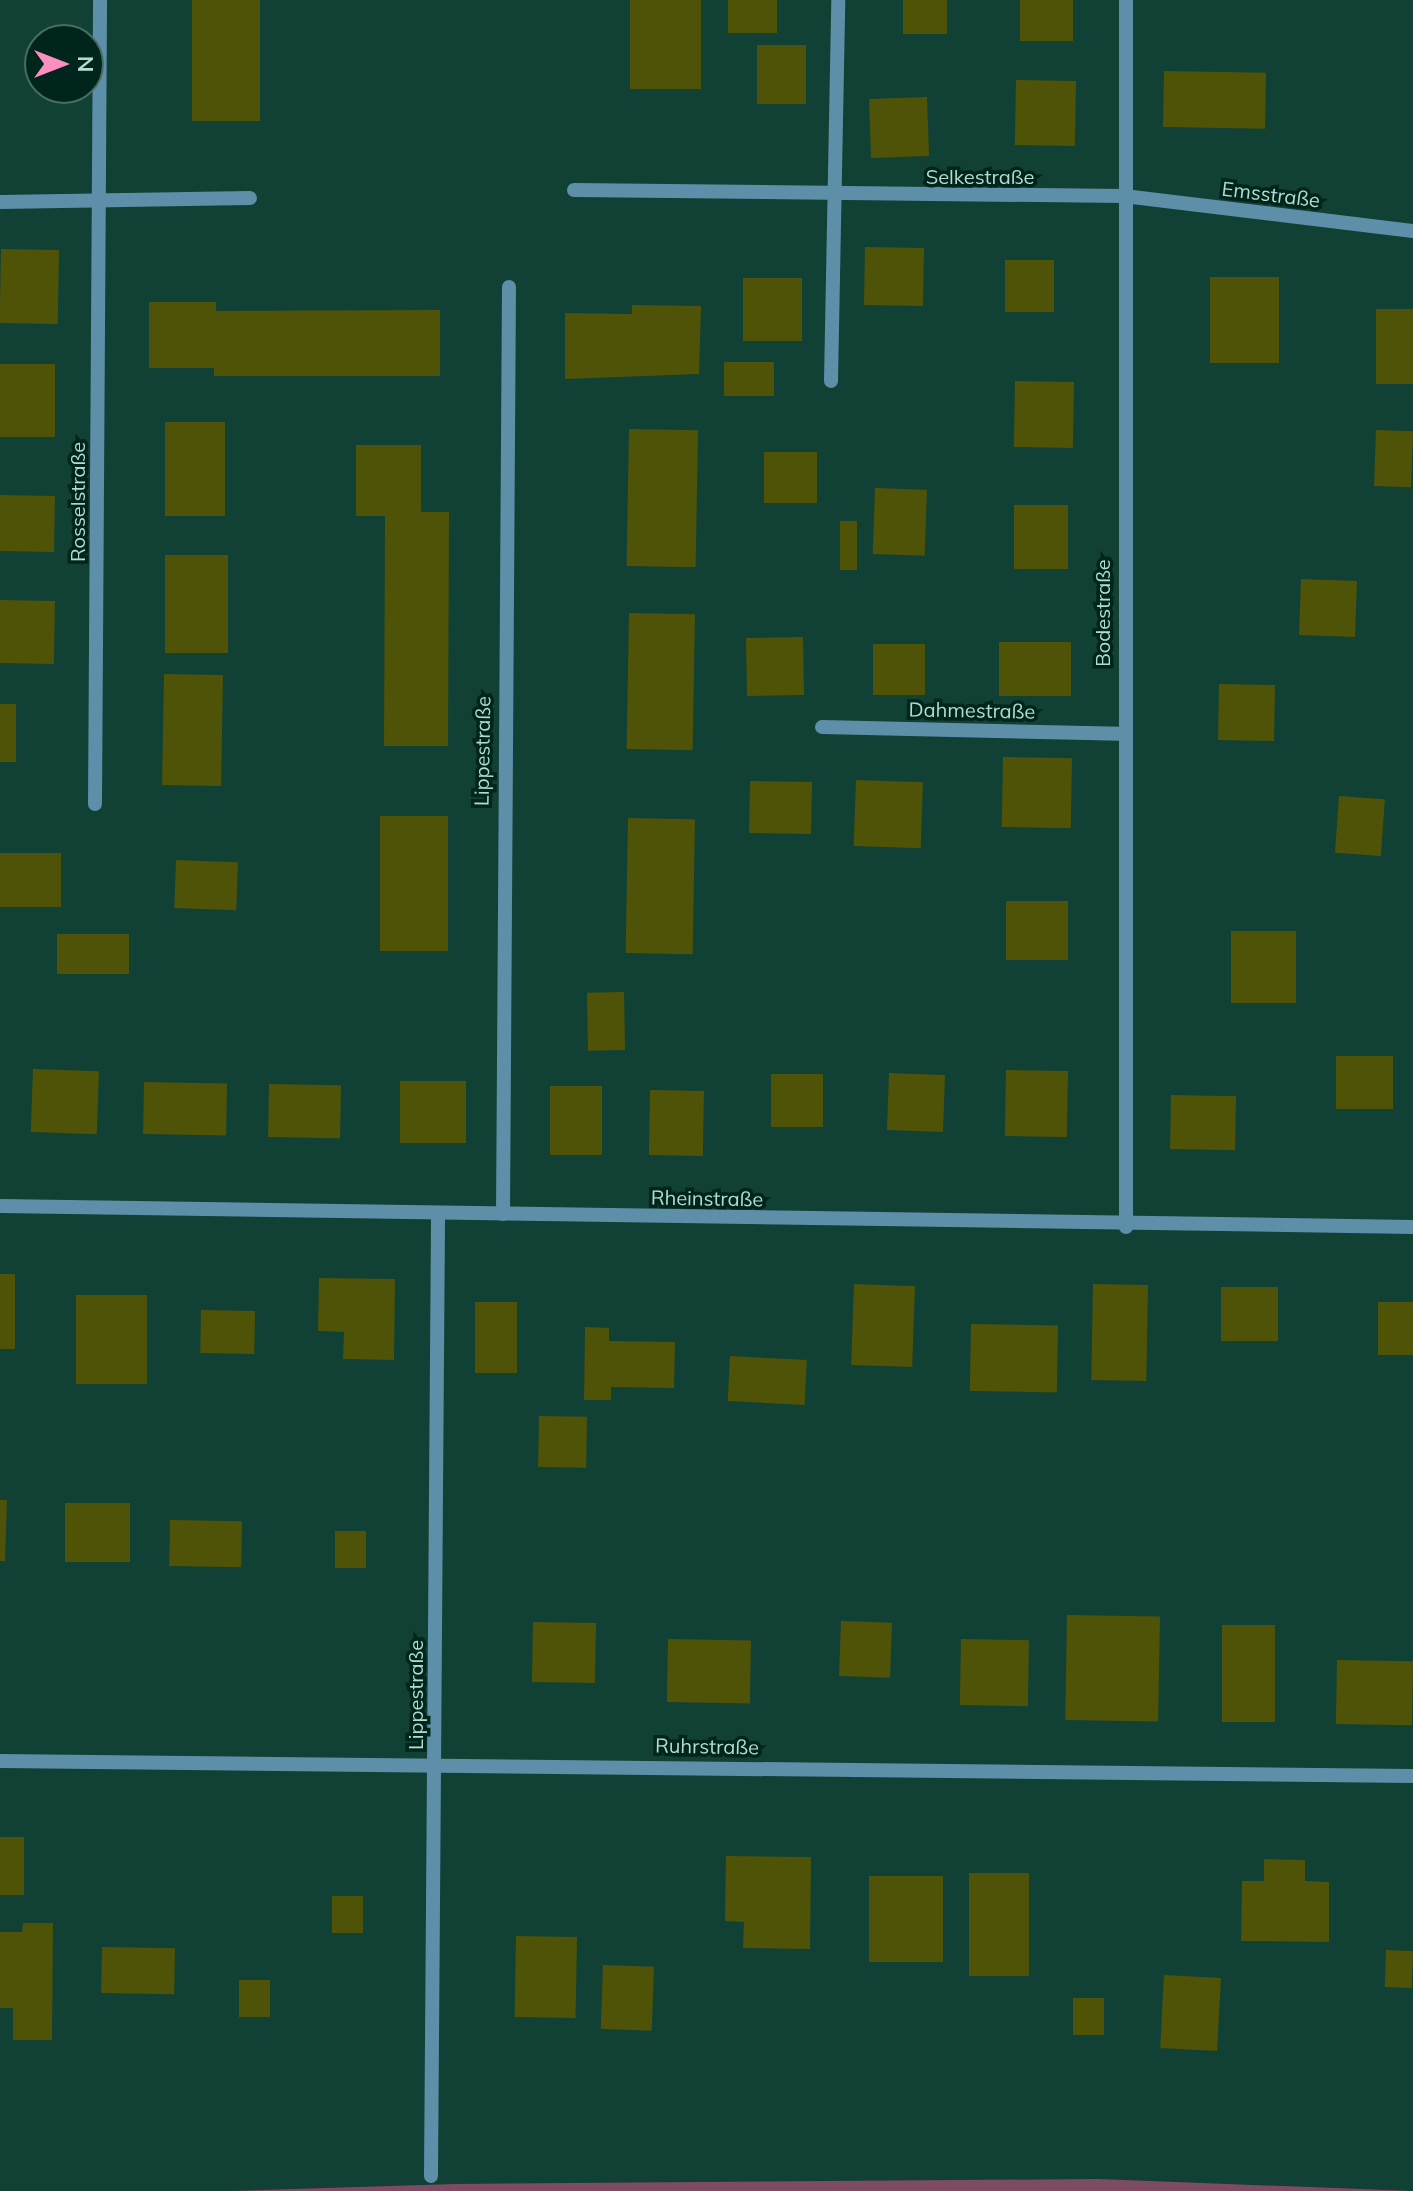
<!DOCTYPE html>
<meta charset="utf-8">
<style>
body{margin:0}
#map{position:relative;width:1413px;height:2191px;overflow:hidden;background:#114034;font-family:Mulish,sans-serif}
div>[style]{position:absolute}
.green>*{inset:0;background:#7e4c62}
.building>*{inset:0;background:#4f5307;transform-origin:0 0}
.minor>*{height:14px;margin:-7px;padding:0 7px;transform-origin:7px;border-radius:7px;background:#5d8fa9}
span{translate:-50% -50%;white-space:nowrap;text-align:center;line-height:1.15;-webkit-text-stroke:7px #00251c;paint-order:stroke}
.street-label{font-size:20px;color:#b4dcce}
.north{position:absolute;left:24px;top:24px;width:80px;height:80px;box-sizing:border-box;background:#00251c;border:2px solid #486e63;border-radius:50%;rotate:90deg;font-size:22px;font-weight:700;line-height:32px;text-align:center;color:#b4dcce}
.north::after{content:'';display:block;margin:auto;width:28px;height:36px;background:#fd8ec0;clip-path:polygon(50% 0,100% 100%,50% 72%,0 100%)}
</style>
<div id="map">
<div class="green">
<i style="clip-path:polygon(1098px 2179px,1413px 2191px,230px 2191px,455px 2184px)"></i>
</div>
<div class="building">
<i style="left:192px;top:0;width:68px;height:121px"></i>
<i style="left:630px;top:0;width:71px;height:89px"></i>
<i style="left:728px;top:0;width:49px;height:33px"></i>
<i style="left:903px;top:0;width:44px;height:34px"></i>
<i style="left:1020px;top:0;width:53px;height:41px"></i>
<i style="left:757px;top:45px;width:49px;height:59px"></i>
<i style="left:1164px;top:71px;width:102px;height:56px;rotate:1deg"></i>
<i style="left:1016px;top:80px;width:60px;height:65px;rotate:1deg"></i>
<i style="left:927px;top:97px;width:59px;height:58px;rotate:88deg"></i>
<i style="left:865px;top:247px;width:59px;height:58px;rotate:1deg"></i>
<i style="left:1px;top:249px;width:58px;height:74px;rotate:1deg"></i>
<i style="left:1005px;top:260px;width:49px;height:52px"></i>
<i style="left:1210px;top:277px;width:69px;height:86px"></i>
<i style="left:743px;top:278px;width:59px;height:63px"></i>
<i style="clip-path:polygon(149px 302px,216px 302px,216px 311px,440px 310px,440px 376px,214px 376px,214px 368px,149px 368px)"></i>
<i style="clip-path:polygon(632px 305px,701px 306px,699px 374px,565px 379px,565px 313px,632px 314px)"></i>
<i style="left:1376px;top:309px;width:37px;height:75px"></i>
<i style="left:724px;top:362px;width:50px;height:34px"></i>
<i style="left:0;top:364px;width:55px;height:73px"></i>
<i style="left:1015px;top:381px;width:59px;height:66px;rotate:1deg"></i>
<i style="left:165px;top:422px;width:60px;height:94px"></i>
<i style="left:629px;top:429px;width:69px;height:137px;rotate:1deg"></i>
<i style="left:1376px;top:430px;width:37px;height:56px;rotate:2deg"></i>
<i style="clip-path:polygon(356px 445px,421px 445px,421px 512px,449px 512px,448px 746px,384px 746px,385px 516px,356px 516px)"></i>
<i style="left:764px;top:452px;width:53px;height:51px"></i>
<i style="left:875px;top:488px;width:52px;height:66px;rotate:2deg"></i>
<i style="left:0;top:495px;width:55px;height:56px;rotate:1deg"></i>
<i style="left:1014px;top:505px;width:54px;height:64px"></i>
<i style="left:840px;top:521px;width:17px;height:49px"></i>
<i style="left:165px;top:555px;width:63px;height:98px"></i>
<i style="left:1301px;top:579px;width:56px;height:56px;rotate:2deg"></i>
<i style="left:0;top:600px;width:55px;height:63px;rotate:1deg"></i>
<i style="left:629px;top:613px;width:66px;height:136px;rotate:1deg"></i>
<i style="left:803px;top:637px;width:58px;height:57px;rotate:89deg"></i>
<i style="left:999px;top:642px;width:72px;height:54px"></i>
<i style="left:873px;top:644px;width:52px;height:51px"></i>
<i style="left:164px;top:674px;width:59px;height:111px;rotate:1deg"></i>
<i style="left:1219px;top:684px;width:56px;height:56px;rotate:1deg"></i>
<i style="left:0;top:704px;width:16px;height:58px"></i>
<i style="left:1003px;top:757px;width:69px;height:70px;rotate:1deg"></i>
<i style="left:856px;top:780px;width:67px;height:66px;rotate:2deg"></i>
<i style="left:750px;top:781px;width:62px;height:52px;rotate:1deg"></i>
<i style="left:1339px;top:796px;width:46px;height:57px;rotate:4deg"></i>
<i style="left:380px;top:816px;width:68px;height:135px"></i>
<i style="left:628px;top:818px;width:67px;height:135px;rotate:1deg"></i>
<i style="left:61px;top:853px;width:54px;height:61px;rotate:90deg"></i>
<i style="left:176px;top:860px;width:62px;height:48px;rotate:2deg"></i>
<i style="left:1006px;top:901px;width:62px;height:59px"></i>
<i style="left:1231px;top:931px;width:65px;height:72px"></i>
<i style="left:57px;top:934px;width:72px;height:40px"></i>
<i style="left:624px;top:992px;width:58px;height:37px;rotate:89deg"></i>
<i style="left:1393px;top:1056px;width:53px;height:57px;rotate:90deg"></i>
<i style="left:33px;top:1069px;width:66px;height:63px;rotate:2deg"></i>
<i style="left:1006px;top:1070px;width:62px;height:66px;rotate:1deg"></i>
<i style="left:889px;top:1073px;width:56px;height:57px;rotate:2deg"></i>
<i style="left:771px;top:1074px;width:52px;height:53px"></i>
<i style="left:400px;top:1081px;width:66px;height:62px"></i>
<i style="left:144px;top:1082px;width:83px;height:52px;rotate:1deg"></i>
<i style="left:269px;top:1084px;width:72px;height:53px;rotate:1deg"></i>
<i style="left:550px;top:1086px;width:52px;height:69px"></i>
<i style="left:650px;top:1090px;width:54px;height:65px;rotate:1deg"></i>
<i style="left:1171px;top:1095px;width:65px;height:54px;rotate:1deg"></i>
<i style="left:0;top:1274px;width:15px;height:75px"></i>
<i style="clip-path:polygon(319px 1278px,395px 1279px,394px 1360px,343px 1359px,344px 1332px,318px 1331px)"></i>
<i style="left:854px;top:1284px;width:61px;height:81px;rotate:2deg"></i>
<i style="left:1093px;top:1284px;width:55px;height:96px;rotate:1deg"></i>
<i style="left:1221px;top:1287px;width:57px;height:54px"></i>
<i style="left:76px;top:1295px;width:71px;height:89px"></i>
<i style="left:475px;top:1302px;width:42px;height:71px"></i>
<i style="left:1378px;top:1302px;width:35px;height:53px"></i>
<i style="left:201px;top:1310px;width:54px;height:43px;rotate:1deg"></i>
<i style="left:971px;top:1324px;width:87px;height:67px;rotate:1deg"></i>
<i style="clip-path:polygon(585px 1327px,609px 1328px,609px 1341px,675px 1342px,674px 1388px,611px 1387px,611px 1400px,584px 1400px)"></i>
<i style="left:730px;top:1356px;width:77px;height:45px;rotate:3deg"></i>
<i style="left:539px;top:1416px;width:48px;height:51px;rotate:1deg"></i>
<i style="clip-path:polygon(0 1500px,7px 1500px,5px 1561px,0 1561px)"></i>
<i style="left:65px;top:1503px;width:65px;height:59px"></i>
<i style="left:170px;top:1520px;width:72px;height:46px;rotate:1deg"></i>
<i style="left:335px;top:1531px;width:31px;height:37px"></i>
<i style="left:1067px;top:1615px;width:93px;height:105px;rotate:1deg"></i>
<i style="left:841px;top:1621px;width:51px;height:55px;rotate:2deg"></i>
<i style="left:533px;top:1622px;width:63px;height:60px;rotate:1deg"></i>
<i style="left:1222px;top:1625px;width:53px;height:97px"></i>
<i style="left:668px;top:1639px;width:83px;height:63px;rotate:1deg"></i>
<i style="left:961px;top:1639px;width:68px;height:66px;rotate:1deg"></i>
<i style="left:1337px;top:1660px;width:76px;height:64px;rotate:1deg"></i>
<i style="left:0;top:1837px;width:24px;height:58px"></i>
<i style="clip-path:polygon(726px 1856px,811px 1857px,810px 1949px,743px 1948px,744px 1922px,725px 1921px)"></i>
<i style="clip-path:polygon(1264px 1859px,1305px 1860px,1305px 1881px,1329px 1882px,1329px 1942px,1241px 1941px,1242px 1881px,1264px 1881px)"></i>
<i style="left:969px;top:1873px;width:60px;height:103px"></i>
<i style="left:869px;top:1876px;width:74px;height:86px"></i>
<i style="left:332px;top:1896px;width:31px;height:37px"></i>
<i style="clip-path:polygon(23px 1923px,53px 1923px,52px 2040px,13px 2040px,13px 2008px,0 2008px,0 1932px,22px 1932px)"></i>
<i style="left:516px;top:1936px;width:61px;height:81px;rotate:1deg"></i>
<i style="left:102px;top:1947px;width:73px;height:46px;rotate:1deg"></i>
<i style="left:1386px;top:1950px;width:27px;height:37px;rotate:2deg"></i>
<i style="left:603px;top:1965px;width:51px;height:64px;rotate:2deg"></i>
<i style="left:1164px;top:1975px;width:57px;height:73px;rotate:3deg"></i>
<i style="left:239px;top:1980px;width:31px;height:37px"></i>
<i style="left:1073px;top:1998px;width:31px;height:37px"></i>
</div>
<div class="minor">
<i style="left:1126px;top:0;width:1227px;rotate:90deg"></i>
<i style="left:574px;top:190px;width:550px;rotate:0.63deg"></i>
<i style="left:1124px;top:196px;width:291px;rotate:6.9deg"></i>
<i style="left:0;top:202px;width:250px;rotate:-0.9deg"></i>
<i style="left:831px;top:381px;width:381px;rotate:-88.9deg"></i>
<i style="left:822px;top:727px;width:299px;rotate:1.3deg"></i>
<i style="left:95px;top:804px;width:804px;rotate:-89.64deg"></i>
<i style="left:0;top:1206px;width:1413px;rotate:0.85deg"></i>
<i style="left:503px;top:1214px;width:927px;rotate:-89.63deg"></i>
<i style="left:0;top:1761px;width:1413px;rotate:0.61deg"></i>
<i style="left:431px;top:2176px;width:962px;rotate:-89.58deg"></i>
</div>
<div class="street-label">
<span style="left:980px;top:176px">Selkestraße</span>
<span style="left:1271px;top:194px;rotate:7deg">Emsstraße</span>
<span style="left:77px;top:502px;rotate:-90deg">Rosselstraße</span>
<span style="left:1102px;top:613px;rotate:-90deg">Bodestraße</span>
<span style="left:972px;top:710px;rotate:1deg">Dahmestraße</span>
<span style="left:482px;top:751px;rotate:-89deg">Lippestraße</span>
<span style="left:707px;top:1198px;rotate:1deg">Rheinstraße</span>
<span style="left:415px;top:1695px;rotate:-90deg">Lippestraße</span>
<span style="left:707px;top:1746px;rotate:1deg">Ruhrstraße</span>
</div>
<div class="north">N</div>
</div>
